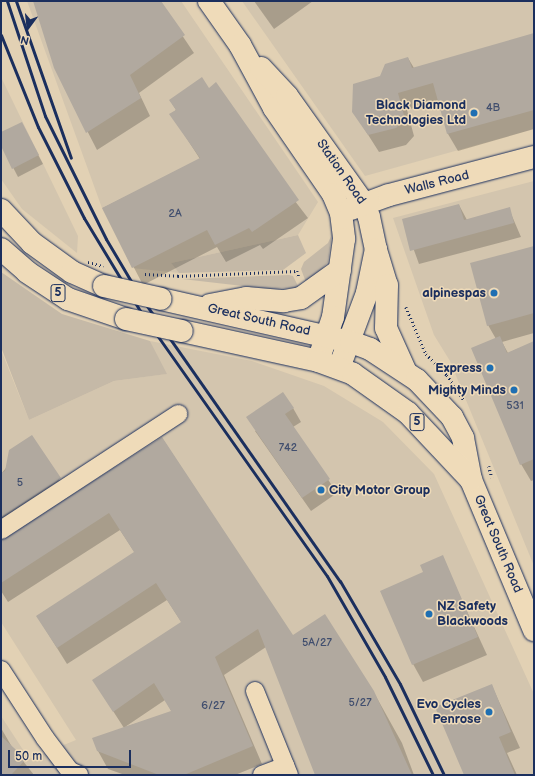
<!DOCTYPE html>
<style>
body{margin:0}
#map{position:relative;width:535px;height:776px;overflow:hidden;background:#e2d1b4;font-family:"Balsamiq Sans",sans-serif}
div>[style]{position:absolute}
.built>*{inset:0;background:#d3c5ae}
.green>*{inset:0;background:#c5b9a7}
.shadow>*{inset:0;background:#0003}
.building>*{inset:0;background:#b1a99f}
.path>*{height:2.5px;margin-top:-1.25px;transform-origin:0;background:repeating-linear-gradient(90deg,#1b2f5e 0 1px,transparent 0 4px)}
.roads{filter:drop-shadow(0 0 1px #1b2f5e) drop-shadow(0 0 1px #1b2f5e)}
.minor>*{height:18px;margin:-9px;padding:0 9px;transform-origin:9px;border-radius:9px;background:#efdbb9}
.major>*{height:22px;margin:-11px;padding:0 11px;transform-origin:11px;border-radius:11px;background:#efdbb9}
.rail>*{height:3px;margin:-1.5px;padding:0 1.5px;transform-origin:1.5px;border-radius:1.5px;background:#1b2f5e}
.path-bridge>*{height:2.5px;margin-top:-1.25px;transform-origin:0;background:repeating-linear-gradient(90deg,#1b2f5e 0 1px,transparent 0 4px)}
.bridges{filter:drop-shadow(0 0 1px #1b2f5e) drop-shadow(0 0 1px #1b2f5e)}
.major-bridge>*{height:22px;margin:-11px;padding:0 11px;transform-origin:11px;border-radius:11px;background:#efdbb9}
.dots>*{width:11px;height:11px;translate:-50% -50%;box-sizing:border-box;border:2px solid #efdbb9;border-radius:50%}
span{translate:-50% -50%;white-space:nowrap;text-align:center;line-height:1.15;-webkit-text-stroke:3px #efdbb9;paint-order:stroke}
.number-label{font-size:11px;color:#404e6e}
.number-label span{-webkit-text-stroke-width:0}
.shield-label span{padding:1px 3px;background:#efdbb9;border:1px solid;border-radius:3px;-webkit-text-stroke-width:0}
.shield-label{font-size:12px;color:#1b2f5e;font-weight:700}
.poi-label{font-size:13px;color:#1b2f5e;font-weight:700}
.right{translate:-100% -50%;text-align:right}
.left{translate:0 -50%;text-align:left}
.street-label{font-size:13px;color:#1b2f5e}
.frame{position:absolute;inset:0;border:2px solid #1b2f5e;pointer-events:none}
.north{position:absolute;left:8px;top:8px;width:40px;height:40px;-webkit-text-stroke:3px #efdbb9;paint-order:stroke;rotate:195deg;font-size:11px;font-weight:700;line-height:16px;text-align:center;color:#1b2f5e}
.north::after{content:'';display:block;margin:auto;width:14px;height:18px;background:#1b2f5e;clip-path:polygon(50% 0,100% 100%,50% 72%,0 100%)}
.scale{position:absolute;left:8px;top:750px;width:123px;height:18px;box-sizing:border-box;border:2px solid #1b2f5e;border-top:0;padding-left:5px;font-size:12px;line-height:14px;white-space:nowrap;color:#1b2f5e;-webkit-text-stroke:3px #efdbb9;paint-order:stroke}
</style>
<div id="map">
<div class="built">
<i style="clip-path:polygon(27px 1px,181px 1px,318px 202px,298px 235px,171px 263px,179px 273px,132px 268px,102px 208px)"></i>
<i style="clip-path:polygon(242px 1px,534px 1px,534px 129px,365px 176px)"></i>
<i style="clip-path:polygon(1px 77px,78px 236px,77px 253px,22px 209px,1px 179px)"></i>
<i style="clip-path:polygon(534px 181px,534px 566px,450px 361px,434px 335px,393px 218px)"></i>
<i style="clip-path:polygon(150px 341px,252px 361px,324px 386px,383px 422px,434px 474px,534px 694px,534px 775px,1px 775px,1px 716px,29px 759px,76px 740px,1px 622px,1px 350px,29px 420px,114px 381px,166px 374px)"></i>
</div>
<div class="green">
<i style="clip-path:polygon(332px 234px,328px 262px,307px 285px,301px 269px,304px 262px,328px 243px)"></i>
<i style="clip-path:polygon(298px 235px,306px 253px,283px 270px,179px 273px,171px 263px)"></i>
<i style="clip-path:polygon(1px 272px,62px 314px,150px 341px,167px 374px,114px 381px,29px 420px,1px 347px)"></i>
<i style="clip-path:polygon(289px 275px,293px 276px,299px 288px,269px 289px,182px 279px)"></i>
</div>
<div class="shadow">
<i style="clip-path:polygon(34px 1px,159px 1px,194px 53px,139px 93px,150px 116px,97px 150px,55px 68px)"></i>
<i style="clip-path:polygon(254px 1px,313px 1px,274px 29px)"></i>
<i style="clip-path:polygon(534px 36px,534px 129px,458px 151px,448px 134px,439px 100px,407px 110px,414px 136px,406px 145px,379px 152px,353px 111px,381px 77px,408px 58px,414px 68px)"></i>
<i style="clip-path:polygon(209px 89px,308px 218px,263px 249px,260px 245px,226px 262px,217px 247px,143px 285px,103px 208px,200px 159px,171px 114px,176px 110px,170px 100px)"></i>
<i style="clip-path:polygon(26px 132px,43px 164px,18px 177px,1px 144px,1px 134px)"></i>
<i style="clip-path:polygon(459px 205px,467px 220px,509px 209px,521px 237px,419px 264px,403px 220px)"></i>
<i style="clip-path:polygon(534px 247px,534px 333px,502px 342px,508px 353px,534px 342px,534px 480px,531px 481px,521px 464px,496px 339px,488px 325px)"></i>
<i style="clip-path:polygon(293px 408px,301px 422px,293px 427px,337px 493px,311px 511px,255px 431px)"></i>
<i style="clip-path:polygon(evenodd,32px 436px,70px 497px,162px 438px,293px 637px,373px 691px,402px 743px,414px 775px,316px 775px,266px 647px,224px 675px,262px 764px,235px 775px,125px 775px,108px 769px,98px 751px,124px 728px,104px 697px,182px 623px,167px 600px,67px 664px,37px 616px,135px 553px,120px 530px,8px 602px,1px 591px,1px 474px,32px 436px,165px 700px,172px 712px,125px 727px,165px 700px)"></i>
<i style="clip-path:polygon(442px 557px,487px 655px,423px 682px,413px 664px,424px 573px)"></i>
<i style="clip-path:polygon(492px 686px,520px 748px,507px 753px,517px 775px,465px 775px)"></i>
<i style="clip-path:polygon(1px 728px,12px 747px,34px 775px,1px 775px)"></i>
</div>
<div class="building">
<i style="clip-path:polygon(33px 1px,161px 1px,185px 35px,130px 75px,141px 98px,86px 133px,54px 68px)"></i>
<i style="clip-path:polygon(534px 33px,534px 110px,447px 134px,433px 83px,398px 93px,405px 119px,396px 128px,368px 135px,352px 112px,353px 84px,380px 76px,385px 64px,408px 57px,412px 68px)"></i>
<i style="clip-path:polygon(202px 77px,209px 88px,216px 82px,299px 200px,252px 232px,249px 228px,215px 245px,207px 230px,132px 268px,102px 208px,200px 158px,169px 114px,176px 110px,169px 100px)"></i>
<i style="clip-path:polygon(22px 122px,39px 155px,12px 169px,1px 146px,1px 132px)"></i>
<i style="clip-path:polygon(459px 204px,464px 220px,510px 207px,514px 223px,410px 251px,402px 219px)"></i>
<i style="clip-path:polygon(534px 246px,534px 313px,487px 326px,470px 263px)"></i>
<i style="clip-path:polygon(500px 336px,507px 353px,534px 341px,534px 459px,520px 465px,471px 348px)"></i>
<i style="clip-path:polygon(283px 392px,294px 408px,285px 414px,330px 479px,302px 498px,246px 417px)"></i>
<i style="clip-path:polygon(32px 435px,61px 478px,1px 517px,1px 473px,5px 471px,9px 450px)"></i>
<i style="clip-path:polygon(162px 437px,293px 635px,325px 614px,374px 691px,412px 775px,315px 775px,258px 629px,215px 657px,253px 746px,184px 775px,159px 775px,97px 751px,92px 738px,171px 711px,154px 683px,113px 712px,92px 680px,181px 622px,156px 583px,57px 648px,36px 616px,134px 552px,109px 513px,1px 583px,1px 540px)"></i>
<i style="clip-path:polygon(443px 555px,478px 637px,412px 665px,380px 591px,423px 572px,420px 565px)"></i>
<i style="clip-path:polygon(492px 684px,511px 732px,499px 737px,515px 775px,464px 775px,435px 707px)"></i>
<i style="clip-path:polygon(1px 736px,26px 759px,11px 775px,1px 775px)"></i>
</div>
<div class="path">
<i style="left:145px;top:274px;width:33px;rotate:3deg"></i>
<i style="left:178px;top:276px;width:119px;rotate:-2.4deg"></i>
<i style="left:297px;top:271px;width:6px;rotate:72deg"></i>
<i style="left:406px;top:307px;width:51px;rotate:66.9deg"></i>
<i style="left:426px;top:354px;width:30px;rotate:45deg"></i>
<i style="left:447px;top:375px;width:30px;rotate:56deg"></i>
<i style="left:489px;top:466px;width:12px;rotate:76deg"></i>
</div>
<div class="roads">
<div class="minor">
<i style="left:1px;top:530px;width:212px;rotate:-33.2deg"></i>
<i style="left:1px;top:670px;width:81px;rotate:57.1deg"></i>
<i style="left:45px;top:738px;width:41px;rotate:52.9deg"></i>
<i style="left:70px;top:771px;width:10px;rotate:24deg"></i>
<i style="left:255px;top:691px;width:91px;rotate:68deg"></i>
<i style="left:262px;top:775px;width:25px;rotate:-21deg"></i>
</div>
<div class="major">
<i style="left:209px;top:1px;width:54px;rotate:54.8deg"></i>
<i style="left:240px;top:45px;width:72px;rotate:61.6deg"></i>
<i style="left:274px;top:108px;width:104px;rotate:55.5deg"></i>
<i style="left:333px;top:194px;width:21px;rotate:67deg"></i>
<i style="left:341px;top:213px;width:26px;rotate:83deg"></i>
<i style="left:344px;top:239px;width:79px;rotate:98deg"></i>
<i style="left:333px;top:317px;width:46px;rotate:108.8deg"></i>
<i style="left:261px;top:68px;width:38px;rotate:47deg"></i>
<i style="left:287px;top:96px;width:133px;rotate:54.5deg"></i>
<i style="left:364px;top:204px;width:14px;rotate:69deg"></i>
<i style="left:369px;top:217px;width:33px;rotate:78deg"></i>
<i style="left:376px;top:249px;width:45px;rotate:101.6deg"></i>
<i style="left:367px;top:293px;width:80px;rotate:110.5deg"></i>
<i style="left:351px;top:209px;width:40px;rotate:-20.2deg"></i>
<i style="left:389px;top:195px;width:150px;rotate:-14.7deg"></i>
<i style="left:1px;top:210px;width:45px;rotate:46.8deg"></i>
<i style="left:32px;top:243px;width:49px;rotate:35.9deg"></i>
<i style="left:72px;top:272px;width:35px;rotate:24deg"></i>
<i style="left:1px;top:249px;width:35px;rotate:41deg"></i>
<i style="left:27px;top:272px;width:49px;rotate:33.4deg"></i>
<i style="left:68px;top:299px;width:61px;rotate:19deg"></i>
<i style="left:376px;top:250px;width:37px;rotate:73deg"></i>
<i style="left:387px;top:285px;width:43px;rotate:91.3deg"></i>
<i style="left:386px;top:328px;width:46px;rotate:65.7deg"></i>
<i style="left:161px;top:299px;width:195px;rotate:12.8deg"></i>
<i style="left:351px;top:342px;width:20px;rotate:20deg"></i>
<i style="left:370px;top:349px;width:56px;rotate:33.4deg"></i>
<i style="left:417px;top:380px;width:51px;rotate:46.6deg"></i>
<i style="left:452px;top:417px;width:24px;rotate:62deg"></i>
<i style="left:463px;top:438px;width:43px;rotate:79.2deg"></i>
<i style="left:471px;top:480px;width:163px;rotate:67.2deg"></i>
<i style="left:210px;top:305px;width:37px;rotate:-11deg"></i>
<i style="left:246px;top:298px;width:38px;rotate:5deg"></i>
<i style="left:284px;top:301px;width:17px;rotate:-10deg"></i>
<i style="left:301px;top:298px;width:48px;rotate:-35.7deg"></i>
<i style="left:182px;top:331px;width:139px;rotate:12.4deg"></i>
<i style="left:318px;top:361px;width:37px;rotate:20deg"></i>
<i style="left:353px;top:374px;width:67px;rotate:35.3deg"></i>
<i style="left:408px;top:413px;width:92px;rotate:46.8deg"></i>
</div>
</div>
<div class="rail">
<i style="left:7px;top:1px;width:121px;rotate:71.7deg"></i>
<i style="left:45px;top:116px;width:137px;rotate:63.6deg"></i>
<i style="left:106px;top:239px;width:63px;rotate:59.3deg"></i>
<i style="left:138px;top:293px;width:352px;rotate:55deg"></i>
<i style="left:340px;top:581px;width:119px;rotate:59.8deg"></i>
<i style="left:400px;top:684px;width:101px;rotate:64.2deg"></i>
<i style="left:16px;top:1px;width:166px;rotate:70.7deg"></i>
<i style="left:1px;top:35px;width:99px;rotate:68.1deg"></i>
<i style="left:38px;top:127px;width:102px;rotate:63.2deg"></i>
<i style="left:84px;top:218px;width:109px;rotate:58.9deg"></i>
<i style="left:140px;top:311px;width:324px;rotate:54.8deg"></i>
<i style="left:327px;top:576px;width:116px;rotate:60.1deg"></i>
<i style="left:385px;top:677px;width:109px;rotate:63.9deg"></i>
</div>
<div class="path-bridge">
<i style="left:88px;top:262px;width:16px;rotate:15deg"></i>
</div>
<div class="bridges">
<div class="major-bridge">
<i style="left:104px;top:286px;width:58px;rotate:12.8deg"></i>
<i style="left:126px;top:319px;width:57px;rotate:12.1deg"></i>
</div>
</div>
<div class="dots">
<i style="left:474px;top:113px;background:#1f6fb2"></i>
<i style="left:494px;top:293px;background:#1f6fb2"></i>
<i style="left:490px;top:368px;background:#1f6fb2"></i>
<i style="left:514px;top:390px;background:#1f6fb2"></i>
<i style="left:321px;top:490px;background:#1f6fb2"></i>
<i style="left:429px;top:614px;background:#1f6fb2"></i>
<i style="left:489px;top:712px;background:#1f6fb2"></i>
</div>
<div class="number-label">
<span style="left:493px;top:108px">4B</span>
<span style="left:175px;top:214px">2A</span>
<span style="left:515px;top:406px">531</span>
<span style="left:288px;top:448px">742</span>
<span style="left:20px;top:483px">5</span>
<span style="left:317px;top:643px">5A/27</span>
<span style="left:360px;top:703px">5/27</span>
<span style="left:213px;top:706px">6/27</span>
</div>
<div class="shield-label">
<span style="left:58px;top:293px">5</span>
<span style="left:417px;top:422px">5</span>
</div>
<div class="poi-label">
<span class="right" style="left:466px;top:113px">Black Diamond<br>Technologies Ltd</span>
<span class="right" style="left:486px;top:293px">alpinespas</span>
<span class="right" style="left:482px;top:368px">Express</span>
<span class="right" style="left:506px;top:390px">Mighty Minds</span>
<span class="left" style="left:329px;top:490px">City Motor Group</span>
<span class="left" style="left:437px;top:614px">NZ Safety<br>Blackwoods</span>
<span class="right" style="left:481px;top:712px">Evo Cycles<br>Penrose</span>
</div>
<div class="street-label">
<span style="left:341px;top:172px;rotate:55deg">Station Road</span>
<span style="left:437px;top:183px;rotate:-14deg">Walls Road</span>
<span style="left:259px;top:320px;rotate:13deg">Great South Road</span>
<span style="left:498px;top:544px;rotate:67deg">Great South Road</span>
</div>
<div class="frame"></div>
<div class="north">N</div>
<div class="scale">50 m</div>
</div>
